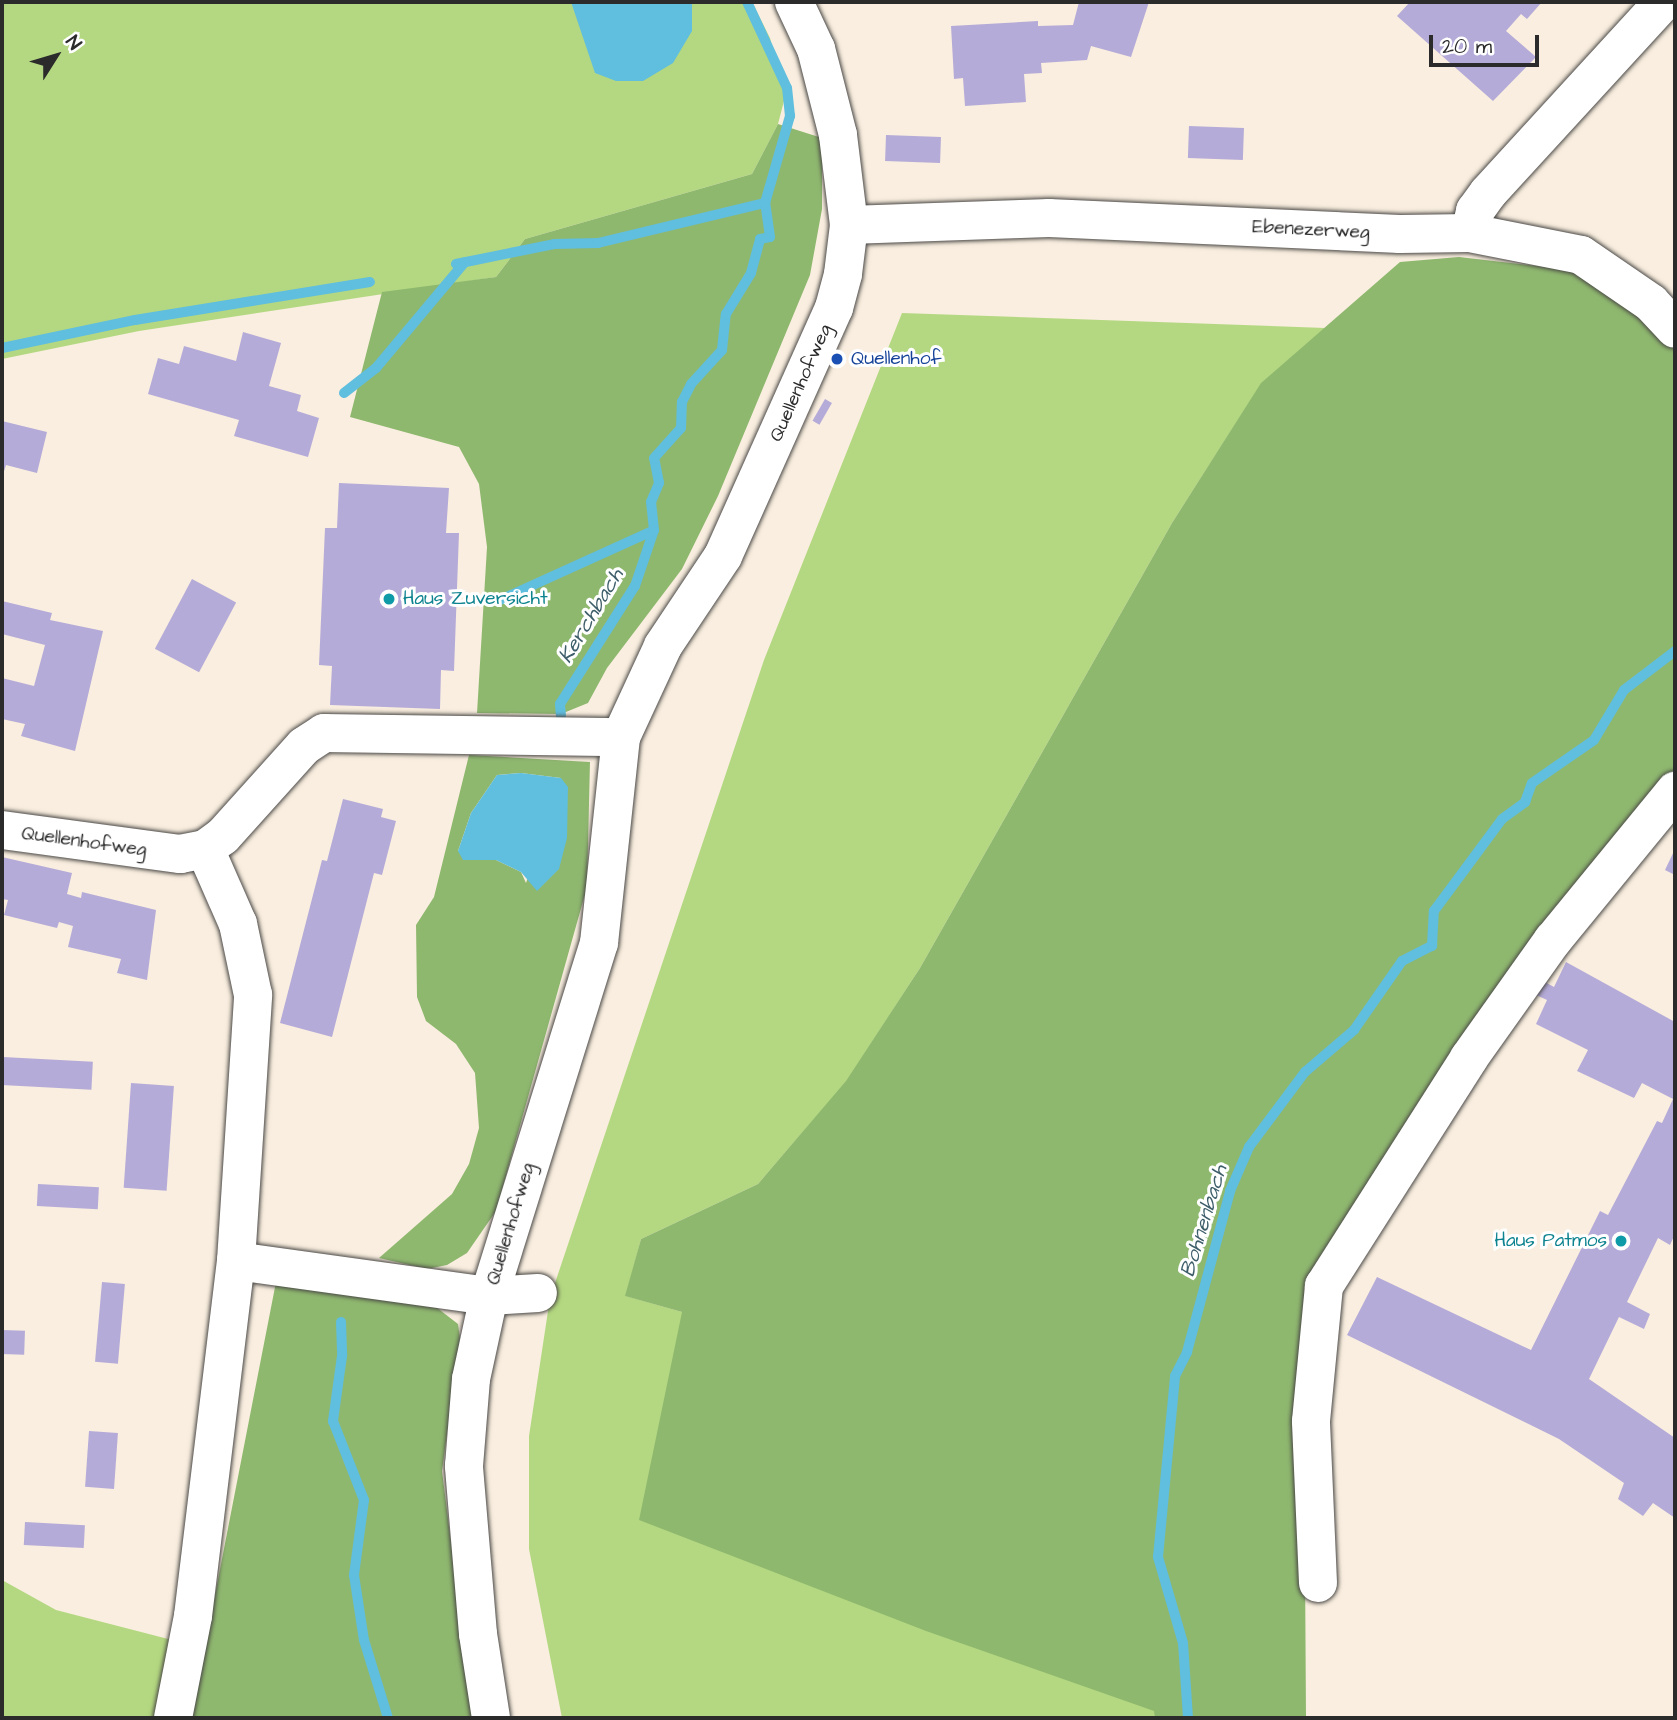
<!DOCTYPE html>
<style>
body{margin:0}
#map{position:relative;width:1677px;height:1720px;overflow:hidden;background:#f9eedf;font-family:"Architects Daughter",sans-serif}
div>[style]{position:absolute}
.green>*{inset:0;background:#b4d881}
.forest>*{inset:0;background:#8fb86f}
.water>*{inset:0;background:#60bede}
.stream>*{height:10px;margin:-5px;padding:0 5px;transform-origin:5px;border-radius:5px;background:#60bede}
.building>*{inset:0;background:#b5abd8;transform-origin:0 0}
.roads{filter:drop-shadow(0 0 2px #4a4846) drop-shadow(0 0 2px #4a4846)}
.minor>*{height:38px;margin:-19px;padding:0 19px;transform-origin:19px;border-radius:19px;background:#fff}
.dots>*{width:19px;height:19px;translate:-50% -50%;box-sizing:border-box;border:4px solid #fff;border-radius:50%}
span{translate:-50% -50%;white-space:nowrap;text-align:center;line-height:1.15;-webkit-text-stroke:6px #fff;paint-order:stroke}
.street-label{font-size:19px;color:#2b2b2b}
.transit-label{font-size:19px;color:#164399}
.left{translate:0 -50%;text-align:left}
.culture-label{font-size:19px;color:#0d838f}
.right{translate:-100% -50%;text-align:right}
.water-label{font-size:21px;color:#3e5e6a;font-style:italic}
.frame{position:absolute;inset:0;border:4px solid #2b2b2b;pointer-events:none}
.north{position:absolute;left:21px;top:21px;width:70px;height:70px;-webkit-text-stroke:5px #fff;paint-order:stroke;rotate:53deg;font-size:19px;font-weight:700;line-height:28px;text-align:center;color:#2b2b2b}
.north::after{content:'';display:block;margin:auto;width:24px;height:32px;background:#2b2b2b;clip-path:polygon(50% 0,100% 100%,50% 72%,0 100%)}
.scale{position:absolute;left:1429px;top:35px;width:110px;height:32px;box-sizing:border-box;border:4px solid #2b2b2b;border-top:0;padding-left:9px;font-size:21px;line-height:24px;white-space:nowrap;color:#2b2b2b;-webkit-text-stroke:5px #fff;paint-order:stroke}
</style>
<div id="map">
<div class="green">
<i style="clip-path:polygon(2px 2px,752px 2px,770px 38px,785px 97px,778px 124px,752px 174px,525px 239px,496px 277px,139px 331px,2px 359px)"></i>
<i style="clip-path:polygon(902px 313px,1325px 328px,1261px 384px,1172px 523px,920px 968px,846px 1082px,758px 1184px,641px 1239px,626px 1296px,682px 1312px,1155px 1711px,1155px 1718px,562px 1718px,529px 1549px,529px 1436px,550px 1298px,764px 660px)"></i>
<i style="clip-path:polygon(2px 1580px,56px 1610px,172px 1640px,157px 1718px,2px 1718px)"></i>
</div>
<div class="forest">
<i style="clip-path:polygon(778px 124px,822px 138px,822px 209px,810px 275px,718px 496px,682px 569px,607px 668px,588px 703px,561px 714px,477px 713px,487px 547px,479px 484px,459px 447px,350px 417px,382px 292px,496px 277px,525px 239px,752px 174px)"></i>
<i style="clip-path:polygon(1459px 257px,1580px 271px,1621px 295px,1675px 348px,1675px 797px,1347px 1251px,1304px 1407px,1306px 1718px,1155px 1718px,1154px 1711px,926px 1631px,639px 1520px,682px 1312px,625px 1296px,641px 1239px,758px 1184px,846px 1081px,920px 968px,1172px 523px,1261px 383px,1400px 262px)"></i>
<i style="clip-path:polygon(evenodd,469px 755px,590px 762px,587px 887px,496px 1211px,467px 1253px,447px 1265px,427px 1269px,379px 1258px,452px 1194px,469px 1164px,479px 1128px,475px 1073px,456px 1044px,426px 1021px,417px 997px,416px 925px,434px 897px,469px 755px,521px 773px,561px 778px,526px 883px,521px 872px,496px 860px,458px 851px,471px 813px,497px 775px,521px 773px)"></i>
<i style="clip-path:polygon(276px 1282px,436px 1307px,458px 1324px,460px 1338px,442px 1471px,473px 1718px,191px 1718px)"></i>
</div>
<div class="water">
<i style="clip-path:polygon(571px 2px,692px 2px,692px 31px,673px 63px,643px 81px,616px 81px,595px 73px)"></i>
<i style="clip-path:polygon(521px 773px,561px 778px,568px 787px,567px 838px,559px 869px,537px 891px,521px 872px,496px 860px,463px 860px,458px 851px,471px 813px,497px 775px)"></i>
</div>
<div class="stream">
<i style="left:456px;top:264px;width:100px;rotate:-11.5deg"></i>
<i style="left:554px;top:244px;width:44px;rotate:-1.3deg"></i>
<i style="left:598px;top:243px;width:172px;rotate:-13.5deg"></i>
<i style="left:2px;top:348px;width:136px;rotate:-11.9deg"></i>
<i style="left:135px;top:320px;width:238px;rotate:-9.2deg"></i>
<i style="left:344px;top:393px;width:41px;rotate:-38deg"></i>
<i style="left:376px;top:368px;width:138px;rotate:-50deg"></i>
<i style="left:500px;top:600px;width:169px;rotate:-24.4deg"></i>
<i style="left:561px;top:716px;width:12px;rotate:-95deg"></i>
<i style="left:560px;top:704px;width:140px;rotate:-57.6deg"></i>
<i style="left:635px;top:586px;width:59px;rotate:-71.3deg"></i>
<i style="left:654px;top:530px;width:28px;rotate:-96deg"></i>
<i style="left:651px;top:502px;width:21px;rotate:-67deg"></i>
<i style="left:659px;top:483px;width:25px;rotate:-101deg"></i>
<i style="left:654px;top:458px;width:40px;rotate:-48deg"></i>
<i style="left:681px;top:428px;width:26px;rotate:-88deg"></i>
<i style="left:682px;top:402px;width:20px;rotate:-63deg"></i>
<i style="left:691px;top:384px;width:46px;rotate:-47.6deg"></i>
<i style="left:722px;top:350px;width:36px;rotate:-84deg"></i>
<i style="left:726px;top:314px;width:48px;rotate:-58.6deg"></i>
<i style="left:751px;top:273px;width:35px;rotate:-75deg"></i>
<i style="left:760px;top:239px;width:10px;rotate:-11deg"></i>
<i style="left:770px;top:237px;width:34px;rotate:-98deg"></i>
<i style="left:765px;top:203px;width:91px;rotate:-74deg"></i>
<i style="left:790px;top:116px;width:28px;rotate:-96deg"></i>
<i style="left:787px;top:88px;width:95px;rotate:-114.9deg"></i>
<i style="left:341px;top:1322px;width:34px;rotate:88deg"></i>
<i style="left:342px;top:1356px;width:66px;rotate:97.9deg"></i>
<i style="left:333px;top:1421px;width:85px;rotate:68.6deg"></i>
<i style="left:364px;top:1500px;width:76px;rotate:97.6deg"></i>
<i style="left:354px;top:1575px;width:66px;rotate:81.3deg"></i>
<i style="left:364px;top:1640px;width:82px;rotate:72.9deg"></i>
<i style="left:1188px;top:1718px;width:75px;rotate:-93.8deg"></i>
<i style="left:1183px;top:1643px;width:90px;rotate:-106.2deg"></i>
<i style="left:1158px;top:1557px;width:182px;rotate:-84.6deg"></i>
<i style="left:1175px;top:1376px;width:27px;rotate:-63deg"></i>
<i style="left:1187px;top:1352px;width:167px;rotate:-75deg"></i>
<i style="left:1230px;top:1191px;width:48px;rotate:-66.6deg"></i>
<i style="left:1249px;top:1147px;width:94px;rotate:-53.3deg"></i>
<i style="left:1305px;top:1072px;width:65px;rotate:-40.6deg"></i>
<i style="left:1354px;top:1030px;width:84px;rotate:-55.2deg"></i>
<i style="left:1402px;top:961px;width:34px;rotate:-27deg"></i>
<i style="left:1432px;top:946px;width:35px;rotate:-87deg"></i>
<i style="left:1434px;top:911px;width:114px;rotate:-53.5deg"></i>
<i style="left:1502px;top:819px;width:29px;rotate:-36deg"></i>
<i style="left:1525px;top:802px;width:20px;rotate:-70deg"></i>
<i style="left:1532px;top:783px;width:75px;rotate:-34.7deg"></i>
<i style="left:1594px;top:740px;width:58px;rotate:-59deg"></i>
<i style="left:1624px;top:690px;width:64px;rotate:-37.4deg"></i>
</div>
<div class="building">
<i style="clip-path:polygon(1079px 2px,1149px 2px,1131px 57px,1091px 46px,1087px 60px,1041px 63px,1042px 73px,1024px 74px,1026px 102px,965px 106px,963px 78px,954px 79px,951px 26px,1038px 21px,1038px 26px,1073px 25px)"></i>
<i style="clip-path:polygon(1410px 2px,1542px 2px,1527px 19px,1521px 14px,1506px 31px,1536px 57px,1493px 101px,1397px 16px)"></i>
<i style="left:1189px;top:126px;width:55px;height:32px;rotate:2deg"></i>
<i style="left:886px;top:135px;width:55px;height:26px;rotate:2deg"></i>
<i style="clip-path:polygon(243px 332px,281px 343px,269px 386px,301px 395px,297px 411px,319px 418px,308px 457px,234px 436px,239px 420px,148px 394px,158px 358px,179px 364px,184px 346px,236px 361px)"></i>
<i style="left:825px;top:399px;width:8px;height:25px;rotate:30deg"></i>
<i style="clip-path:polygon(2px 421px,47px 432px,37px 473px,6px 465px,2px 478px)"></i>
<i style="clip-path:polygon(339px 483px,449px 488px,446px 533px,459px 533px,454px 671px,441px 670px,440px 709px,330px 705px,332px 666px,319px 665px,325px 528px,337px 528px)"></i>
<i style="left:192px;top:579px;width:50px;height:79px;rotate:28deg"></i>
<i style="clip-path:polygon(2px 601px,52px 613px,50px 620px,103px 631px,75px 751px,21px 736px,25px 724px,2px 719px,2px 678px,34px 686px,45px 645px,2px 634px)"></i>
<i style="clip-path:polygon(343px 799px,383px 809px,381px 817px,396px 821px,382px 875px,374px 873px,332px 1037px,280px 1023px,322px 860px,327px 861px)"></i>
<i style="clip-path:polygon(1675px 849px,1675px 875px,1665px 870px)"></i>
<i style="clip-path:polygon(2px 857px,72px 873px,67px 894px,81px 898px,82px 892px,156px 910px,147px 980px,117px 973px,121px 959px,68px 947px,73px 926px,59px 922px,57px 928px,4px 915px,8px 900px,2px 899px)"></i>
<i style="clip-path:polygon(1566px 962px,1675px 1022px,1675px 1234px,1670px 1245px,1658px 1238px,1627px 1302px,1650px 1314px,1644px 1329px,1619px 1317px,1589px 1379px,1675px 1438px,1675px 1518px,1653px 1503px,1643px 1516px,1618px 1499px,1624px 1483px,1559px 1439px,1347px 1335px,1377px 1277px,1531px 1350px,1600px 1211px,1608px 1215px,1657px 1121px,1662px 1123px,1673px 1099px,1642px 1083px,1634px 1098px,1577px 1071px,1588px 1050px,1536px 1024px,1547px 1000px,1536px 995px,1543px 981px,1554px 987px)"></i>
<i style="left:3px;top:1057px;width:90px;height:28px;rotate:3deg"></i>
<i style="left:131px;top:1083px;width:43px;height:105px;rotate:4deg"></i>
<i style="left:38px;top:1184px;width:61px;height:22px;rotate:3deg"></i>
<i style="left:102px;top:1282px;width:23px;height:80px;rotate:5deg"></i>
<i style="left:2px;top:1330px;width:23px;height:24px;rotate:2deg"></i>
<i style="left:89px;top:1431px;width:29px;height:56px;rotate:4deg"></i>
<i style="left:25px;top:1522px;width:60px;height:23px;rotate:3deg"></i>
</div>
<div class="roads">
<div class="minor">
<i style="left:849px;top:225px;width:200px;rotate:-2deg"></i>
<i style="left:1049px;top:218px;width:351px;rotate:2.6deg"></i>
<i style="left:1400px;top:234px;width:70px;rotate:-0.8deg"></i>
<i style="left:1470px;top:233px;width:113px;rotate:11.2deg"></i>
<i style="left:1581px;top:255px;width:85px;rotate:34.4deg"></i>
<i style="left:1651px;top:303px;width:35px;rotate:47deg"></i>
<i style="left:1470px;top:233px;width:23px;rotate:-77deg"></i>
<i style="left:1475px;top:211px;width:22px;rotate:-54deg"></i>
<i style="left:1488px;top:193px;width:259px;rotate:-47.5deg"></i>
<i style="left:2px;top:830px;width:180px;rotate:7.7deg"></i>
<i style="left:180px;top:854px;width:25px;rotate:-11deg"></i>
<i style="left:205px;top:849px;width:22px;rotate:-36deg"></i>
<i style="left:223px;top:836px;width:121px;rotate:-48deg"></i>
<i style="left:304px;top:746px;width:24px;rotate:-33deg"></i>
<i style="left:324px;top:733px;width:297px;rotate:0.8deg"></i>
<i style="left:236px;top:1261px;width:255px;rotate:7.9deg"></i>
<i style="left:489px;top:1296px;width:49px;rotate:-3.5deg"></i>
<i style="left:1318px;top:1583px;width:162px;rotate:-92.5deg"></i>
<i style="left:1311px;top:1421px;width:136px;rotate:-84.5deg"></i>
<i style="left:1324px;top:1286px;width:270px;rotate:-57.5deg"></i>
<i style="left:1469px;top:1058px;width:145px;rotate:-54.6deg"></i>
<i style="left:1553px;top:940px;width:193px;rotate:-50.7deg"></i>
<i style="left:173px;top:1718px;width:104px;rotate:-78.9deg"></i>
<i style="left:193px;top:1616px;width:358px;rotate:-83.1deg"></i>
<i style="left:236px;top:1261px;width:267px;rotate:-86.3deg"></i>
<i style="left:253px;top:995px;width:73px;rotate:-101.9deg"></i>
<i style="left:238px;top:924px;width:82px;rotate:-113.7deg"></i>
<i style="left:491px;top:1718px;width:85px;rotate:-98.8deg"></i>
<i style="left:478px;top:1634px;width:169px;rotate:-94.8deg"></i>
<i style="left:464px;top:1466px;width:87px;rotate:-85.4deg"></i>
<i style="left:471px;top:1379px;width:85px;rotate:-77.8deg"></i>
<i style="left:489px;top:1296px;width:370px;rotate:-72.7deg"></i>
<i style="left:599px;top:943px;width:207px;rotate:-83.9deg"></i>
<i style="left:621px;top:737px;width:100px;rotate:-65.2deg"></i>
<i style="left:663px;top:646px;width:108px;rotate:-56.3deg"></i>
<i style="left:723px;top:556px;width:272px;rotate:-65.9deg"></i>
<i style="left:834px;top:308px;width:35px;rotate:-75deg"></i>
<i style="left:843px;top:274px;width:49px;rotate:-83deg"></i>
<i style="left:849px;top:225px;width:91px;rotate:-97deg"></i>
<i style="left:838px;top:135px;width:89px;rotate:-104.3deg"></i>
<i style="left:816px;top:49px;width:52px;rotate:-115.1deg"></i>
</div>
</div>
<div class="dots">
<i style="left:837px;top:359px;background:#1a4fb4"></i>
<i style="left:389px;top:599px;background:#0f9aa8"></i>
<i style="left:1621px;top:1241px;background:#0f9aa8"></i>
</div>
<div class="street-label">
<span style="left:1311px;top:230px;rotate:3deg">Ebenezerweg</span>
<span style="left:801px;top:383px;rotate:-66deg">Quellenhofweg</span>
<span style="left:84px;top:842px;rotate:8deg">Quellenhofweg</span>
<span style="left:511px;top:1224px;rotate:-73deg">Quellenhofweg</span>
</div>
<div class="transit-label">
<span class="left" style="left:851px;top:359px">Quellenhof</span>
</div>
<div class="culture-label">
<span class="left" style="left:403px;top:599px">Haus Zuversicht</span>
<span class="right" style="left:1607px;top:1241px">Haus Patmos</span>
</div>
<div class="water-label">
<span style="left:591px;top:616px;rotate:-59deg">Kerchbach</span>
<span style="left:1204px;top:1221px;rotate:-73deg">Bohnenbach</span>
</div>
<div class="frame"></div>
<div class="north">N</div>
<div class="scale">20 m</div>
</div>
